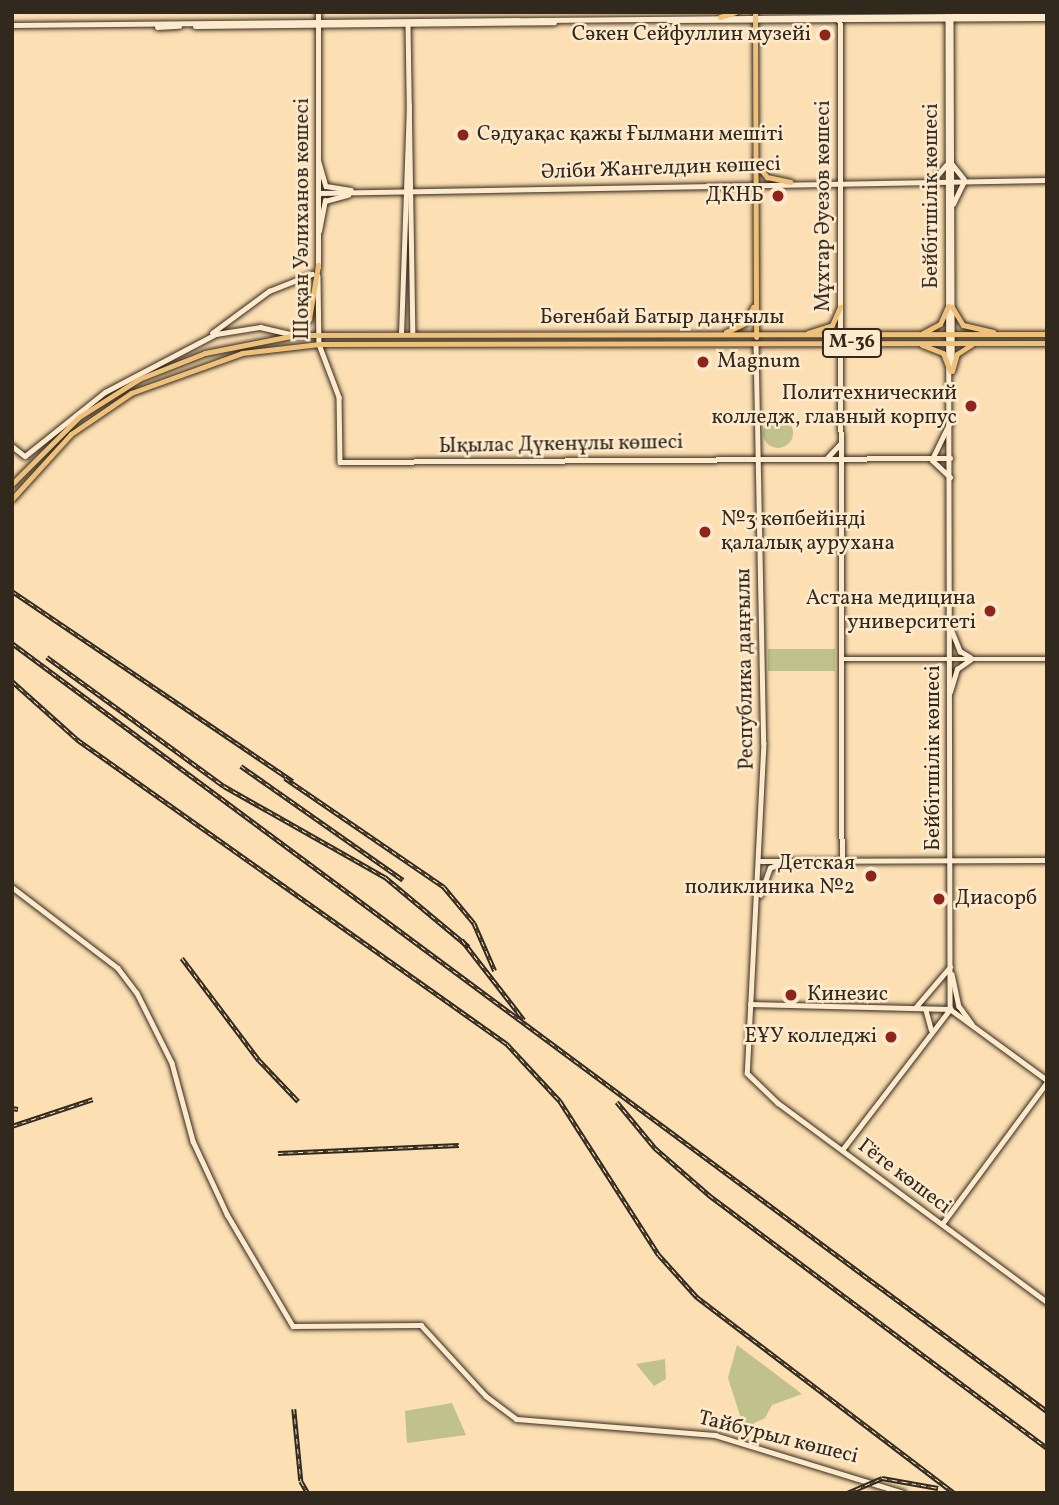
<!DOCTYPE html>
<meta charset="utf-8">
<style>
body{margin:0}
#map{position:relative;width:1059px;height:1505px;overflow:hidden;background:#fcdfb2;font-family:Vollkorn,serif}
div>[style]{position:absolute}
.green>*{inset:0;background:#c0c18b;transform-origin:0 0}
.round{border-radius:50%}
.roads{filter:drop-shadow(0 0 2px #32291e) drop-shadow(0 0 2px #32291e)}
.secondary>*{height:4.5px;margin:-2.25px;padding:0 2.25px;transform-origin:2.25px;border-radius:2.25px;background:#fdeacd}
.primary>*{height:5px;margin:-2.5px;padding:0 2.5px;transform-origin:2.5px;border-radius:2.5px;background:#eec079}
.rail>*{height:4.5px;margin-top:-2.25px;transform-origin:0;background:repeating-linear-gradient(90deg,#fdeacd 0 5px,#32291e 0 10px);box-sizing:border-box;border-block:2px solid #32291e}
.dots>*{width:19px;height:19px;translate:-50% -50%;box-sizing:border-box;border:4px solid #fdeacd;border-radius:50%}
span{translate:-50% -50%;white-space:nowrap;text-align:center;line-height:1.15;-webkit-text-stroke:5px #fdeacd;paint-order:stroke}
.shield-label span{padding:2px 5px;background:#fdeacd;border:2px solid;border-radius:5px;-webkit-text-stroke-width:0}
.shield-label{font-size:19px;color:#32291e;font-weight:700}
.poi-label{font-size:21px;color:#32291e}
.right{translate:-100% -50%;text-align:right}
.left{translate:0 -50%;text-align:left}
.street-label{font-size:21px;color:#32291e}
.frame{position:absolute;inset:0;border:14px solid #32291e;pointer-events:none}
</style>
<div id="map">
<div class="green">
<i class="round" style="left:763px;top:418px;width:30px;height:30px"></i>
<i style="left:768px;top:649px;width:67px;height:22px"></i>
<i style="clip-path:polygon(737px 1345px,802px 1394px,772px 1405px,765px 1418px,744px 1428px,728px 1378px)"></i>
<i style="clip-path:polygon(665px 1359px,666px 1379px,654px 1386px,636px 1364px)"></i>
<i style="clip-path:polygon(452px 1403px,466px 1435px,407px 1443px,405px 1411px)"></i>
</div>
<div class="roads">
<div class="secondary">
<i style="left:948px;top:16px;width:993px;rotate:89.88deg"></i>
<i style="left:951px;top:17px;width:348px;rotate:89.8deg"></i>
<i style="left:840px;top:18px;width:843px;rotate:89.86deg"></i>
<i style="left:668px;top:20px;width:379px;rotate:-0.3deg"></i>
<i style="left:408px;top:24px;width:310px;rotate:89.1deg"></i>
<i style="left:12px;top:25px;width:1035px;rotate:-0.55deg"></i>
<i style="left:195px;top:26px;width:359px;rotate:-0.6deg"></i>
<i style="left:157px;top:27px;width:22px;rotate:-3deg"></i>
<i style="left:319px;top:162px;width:25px;rotate:74deg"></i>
<i style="left:326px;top:186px;width:25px;rotate:9deg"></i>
<i style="left:952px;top:164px;width:19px;rotate:51deg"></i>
<i style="left:934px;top:179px;width:18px;rotate:-49deg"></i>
<i style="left:318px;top:193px;width:729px;rotate:-1.02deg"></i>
<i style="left:953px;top:204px;width:25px;rotate:-64deg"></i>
<i style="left:319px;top:231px;width:31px;rotate:-79deg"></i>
<i style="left:325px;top:201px;width:24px;rotate:-15deg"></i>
<i style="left:318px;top:267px;width:255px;rotate:-90deg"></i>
<i style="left:318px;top:276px;width:68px;rotate:89.2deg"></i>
<i style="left:319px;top:344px;width:57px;rotate:69.3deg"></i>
<i style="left:339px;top:397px;width:65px;rotate:89.1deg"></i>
<i style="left:340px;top:462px;width:610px;rotate:-0.38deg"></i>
<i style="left:212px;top:333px;width:71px;rotate:-36.4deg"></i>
<i style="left:269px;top:291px;width:46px;rotate:-21.6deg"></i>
<i style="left:401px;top:334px;width:229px;rotate:-88deg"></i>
<i style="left:756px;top:344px;width:399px;rotate:88.9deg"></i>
<i style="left:764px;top:743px;width:330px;rotate:92.9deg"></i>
<i style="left:747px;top:1073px;width:43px;rotate:44.1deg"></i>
<i style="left:778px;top:1103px;width:335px;rotate:36.5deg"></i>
<i style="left:12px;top:446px;width:16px;rotate:38deg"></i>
<i style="left:25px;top:456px;width:102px;rotate:-38.7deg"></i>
<i style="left:105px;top:392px;width:125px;rotate:-27.6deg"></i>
<i style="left:216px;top:334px;width:45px;rotate:-9deg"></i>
<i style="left:260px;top:327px;width:36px;rotate:13deg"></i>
<i style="left:933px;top:457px;width:39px;rotate:-64deg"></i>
<i style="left:826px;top:459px;width:22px;rotate:-47deg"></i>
<i style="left:932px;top:460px;width:25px;rotate:43deg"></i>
<i style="left:952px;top:631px;width:22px;rotate:68deg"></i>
<i style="left:960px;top:651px;width:12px;rotate:31deg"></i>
<i style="left:842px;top:659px;width:205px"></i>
<i style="left:950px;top:692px;width:24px;rotate:-73deg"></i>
<i style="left:957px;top:669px;width:16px;rotate:-35deg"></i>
<i style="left:761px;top:861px;width:286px;rotate:-0.2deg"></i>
<i style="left:12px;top:887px;width:133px;rotate:37.4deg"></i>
<i style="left:118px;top:968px;width:31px;rotate:53deg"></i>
<i style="left:137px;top:993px;width:78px;rotate:63.4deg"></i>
<i style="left:172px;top:1063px;width:81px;rotate:74.9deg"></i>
<i style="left:193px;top:1141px;width:81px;rotate:65deg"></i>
<i style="left:227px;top:1214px;width:130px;rotate:59.5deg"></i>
<i style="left:293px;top:1326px;width:128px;rotate:-0.4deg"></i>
<i style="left:421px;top:1325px;width:96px;rotate:47.5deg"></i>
<i style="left:486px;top:1396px;width:38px;rotate:37deg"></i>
<i style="left:516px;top:1419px;width:200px;rotate:4.6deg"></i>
<i style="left:715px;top:1435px;width:197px;rotate:17.1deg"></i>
<i style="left:760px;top:895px;width:29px;rotate:-70deg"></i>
<i style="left:770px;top:868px;width:11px;rotate:-27deg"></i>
<i style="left:952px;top:974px;width:33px;rotate:78deg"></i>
<i style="left:959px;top:1006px;width:22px;rotate:54deg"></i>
<i style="left:750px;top:1004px;width:200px;rotate:1.4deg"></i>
<i style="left:950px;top:1009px;width:120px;rotate:36.2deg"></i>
<i style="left:915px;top:1008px;width:54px;rotate:-49.5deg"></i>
<i style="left:926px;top:1010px;width:20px;rotate:75deg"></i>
<i style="left:842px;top:1150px;width:178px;rotate:-52.5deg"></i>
<i style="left:942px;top:1224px;width:177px;rotate:-53.5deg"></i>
</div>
<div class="primary">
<i style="left:755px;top:12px;width:325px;rotate:89.8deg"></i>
<i style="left:720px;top:17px;width:16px;rotate:-18deg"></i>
<i style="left:754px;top:161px;width:21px;rotate:51deg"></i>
<i style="left:767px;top:177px;width:24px;rotate:12deg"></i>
<i style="left:952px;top:307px;width:21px;rotate:59deg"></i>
<i style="left:963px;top:325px;width:31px;rotate:13deg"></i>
<i style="left:726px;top:332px;width:21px;rotate:-25deg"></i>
<i style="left:745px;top:323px;width:18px;rotate:-63deg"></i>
<i style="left:808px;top:333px;width:25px;rotate:-18deg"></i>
<i style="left:832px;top:325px;width:20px;rotate:-66deg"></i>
<i style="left:923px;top:333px;width:19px;rotate:-28deg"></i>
<i style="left:940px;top:324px;width:20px;rotate:-66deg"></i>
<i style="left:296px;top:335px;width:21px;rotate:-51deg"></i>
<i style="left:309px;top:319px;width:55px;rotate:-80.5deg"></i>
<i style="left:922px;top:345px;width:22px;rotate:21deg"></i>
<i style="left:943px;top:353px;width:19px;rotate:69deg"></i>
<i style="left:952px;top:371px;width:18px;rotate:-74deg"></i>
<i style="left:957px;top:354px;width:17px;rotate:-33deg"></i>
<i style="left:12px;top:484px;width:95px;rotate:-45deg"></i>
<i style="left:79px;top:417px;width:71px;rotate:-32.3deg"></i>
<i style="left:139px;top:379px;width:71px;rotate:-21.5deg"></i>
<i style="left:205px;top:353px;width:93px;rotate:-11.2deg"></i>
<i style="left:296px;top:335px;width:751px;rotate:-0.08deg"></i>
<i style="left:12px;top:499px;width:88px;rotate:-47.8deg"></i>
<i style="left:71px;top:434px;width:73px;rotate:-34.3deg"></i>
<i style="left:131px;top:393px;width:118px;rotate:-19.8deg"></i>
<i style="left:242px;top:353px;width:78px;rotate:-6.7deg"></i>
<i style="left:319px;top:344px;width:728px;rotate:-0.08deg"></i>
</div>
</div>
<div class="rail">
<i style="left:12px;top:591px;width:339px;rotate:34.1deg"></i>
<i style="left:12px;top:643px;width:1289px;rotate:36.58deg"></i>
<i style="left:47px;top:657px;width:219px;rotate:36.1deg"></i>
<i style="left:224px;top:786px;width:185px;rotate:29.5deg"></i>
<i style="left:385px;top:877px;width:109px;rotate:39.8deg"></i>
<i style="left:12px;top:681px;width:89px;rotate:41.8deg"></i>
<i style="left:78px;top:740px;width:526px;rotate:35.32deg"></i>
<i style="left:507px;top:1044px;width:78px;rotate:47.1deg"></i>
<i style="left:560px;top:1101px;width:183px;rotate:57.3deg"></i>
<i style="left:659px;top:1255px;width:57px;rotate:47.9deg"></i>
<i style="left:697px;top:1297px;width:323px;rotate:37.3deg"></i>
<i style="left:241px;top:766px;width:198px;rotate:35.1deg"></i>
<i style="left:285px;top:778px;width:193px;rotate:34.4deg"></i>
<i style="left:444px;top:887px;width:47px;rotate:50.2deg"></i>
<i style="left:474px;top:923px;width:52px;rotate:66.4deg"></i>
<i style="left:462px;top:940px;width:101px;rotate:52.2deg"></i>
<i style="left:182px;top:958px;width:128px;rotate:53deg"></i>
<i style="left:259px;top:1060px;width:57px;rotate:46.4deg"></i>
<i style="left:617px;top:1102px;width:60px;rotate:50.4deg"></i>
<i style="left:655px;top:1148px;width:72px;rotate:41deg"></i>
<i style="left:709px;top:1195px;width:422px;rotate:36.8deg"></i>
<i style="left:12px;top:1108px;width:6px;rotate:9deg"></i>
<i style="left:12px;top:1126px;width:85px;rotate:-18.4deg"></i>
<i style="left:278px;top:1153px;width:181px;rotate:-2.5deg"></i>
<i style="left:294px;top:1409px;width:72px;rotate:84.4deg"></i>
<i style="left:301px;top:1481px;width:14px;rotate:60deg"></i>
<i style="left:847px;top:1493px;width:38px;rotate:-23deg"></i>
<i style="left:882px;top:1478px;width:57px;rotate:10.1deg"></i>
</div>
<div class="dots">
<i style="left:825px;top:35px;background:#8f2418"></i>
<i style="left:463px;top:135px;background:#8f2418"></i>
<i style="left:778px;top:196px;background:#8f2418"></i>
<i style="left:703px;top:362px;background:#8f2418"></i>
<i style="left:971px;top:406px;background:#8f2418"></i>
<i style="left:705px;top:532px;background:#8f2418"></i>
<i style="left:990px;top:611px;background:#8f2418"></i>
<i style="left:871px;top:876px;background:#8f2418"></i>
<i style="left:939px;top:899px;background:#8f2418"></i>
<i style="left:791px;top:995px;background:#8f2418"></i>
<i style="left:891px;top:1037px;background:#8f2418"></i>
</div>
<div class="shield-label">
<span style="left:852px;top:343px">M-36</span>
</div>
<div class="poi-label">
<span class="right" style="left:811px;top:35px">Сәкен Сейфуллин музейі</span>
<span class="left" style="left:477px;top:135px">Сәдуақас қажы Ғылмани мешіті</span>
<span class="right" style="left:764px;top:196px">ДКНБ</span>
<span class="left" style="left:717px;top:362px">Magnum</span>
<span class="right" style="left:957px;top:406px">Политехнический<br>колледж, главный корпус</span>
<span class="left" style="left:721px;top:532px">№3 көпбейінді<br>қалалық аурухана</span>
<span class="right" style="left:976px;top:611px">Астана медицина<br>университеті</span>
<span class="right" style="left:855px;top:876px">Детская<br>поликлиника №2</span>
<span class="left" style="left:955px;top:899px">Диасорб</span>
<span class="left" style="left:807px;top:995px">Кинезис</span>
<span class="right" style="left:877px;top:1037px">ЕҰУ колледжі</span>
</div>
<div class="street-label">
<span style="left:661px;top:169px;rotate:-2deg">Әліби Жангелдин көшесі</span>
<span style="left:932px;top:196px;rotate:-90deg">Бейбітшілік көшесі</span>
<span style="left:824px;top:206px;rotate:-90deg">Мұхтар Әуезов көшесі</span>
<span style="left:303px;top:219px;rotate:-90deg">Шоқан Уәлиханов көшесі</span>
<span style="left:662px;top:318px">Бөгенбай Батыр даңғылы</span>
<span style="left:561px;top:445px;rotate:-1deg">Ықылас Дүкенұлы көшесі</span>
<span style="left:746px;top:669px;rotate:-91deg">Республика даңғылы</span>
<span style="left:934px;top:758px;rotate:-90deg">Бейбітшілік көшесі</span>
<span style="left:904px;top:1177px;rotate:37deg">Гёте көшесі</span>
<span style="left:778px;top:1438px;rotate:14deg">Тайбурыл көшесі</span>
</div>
<div class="frame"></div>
</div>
